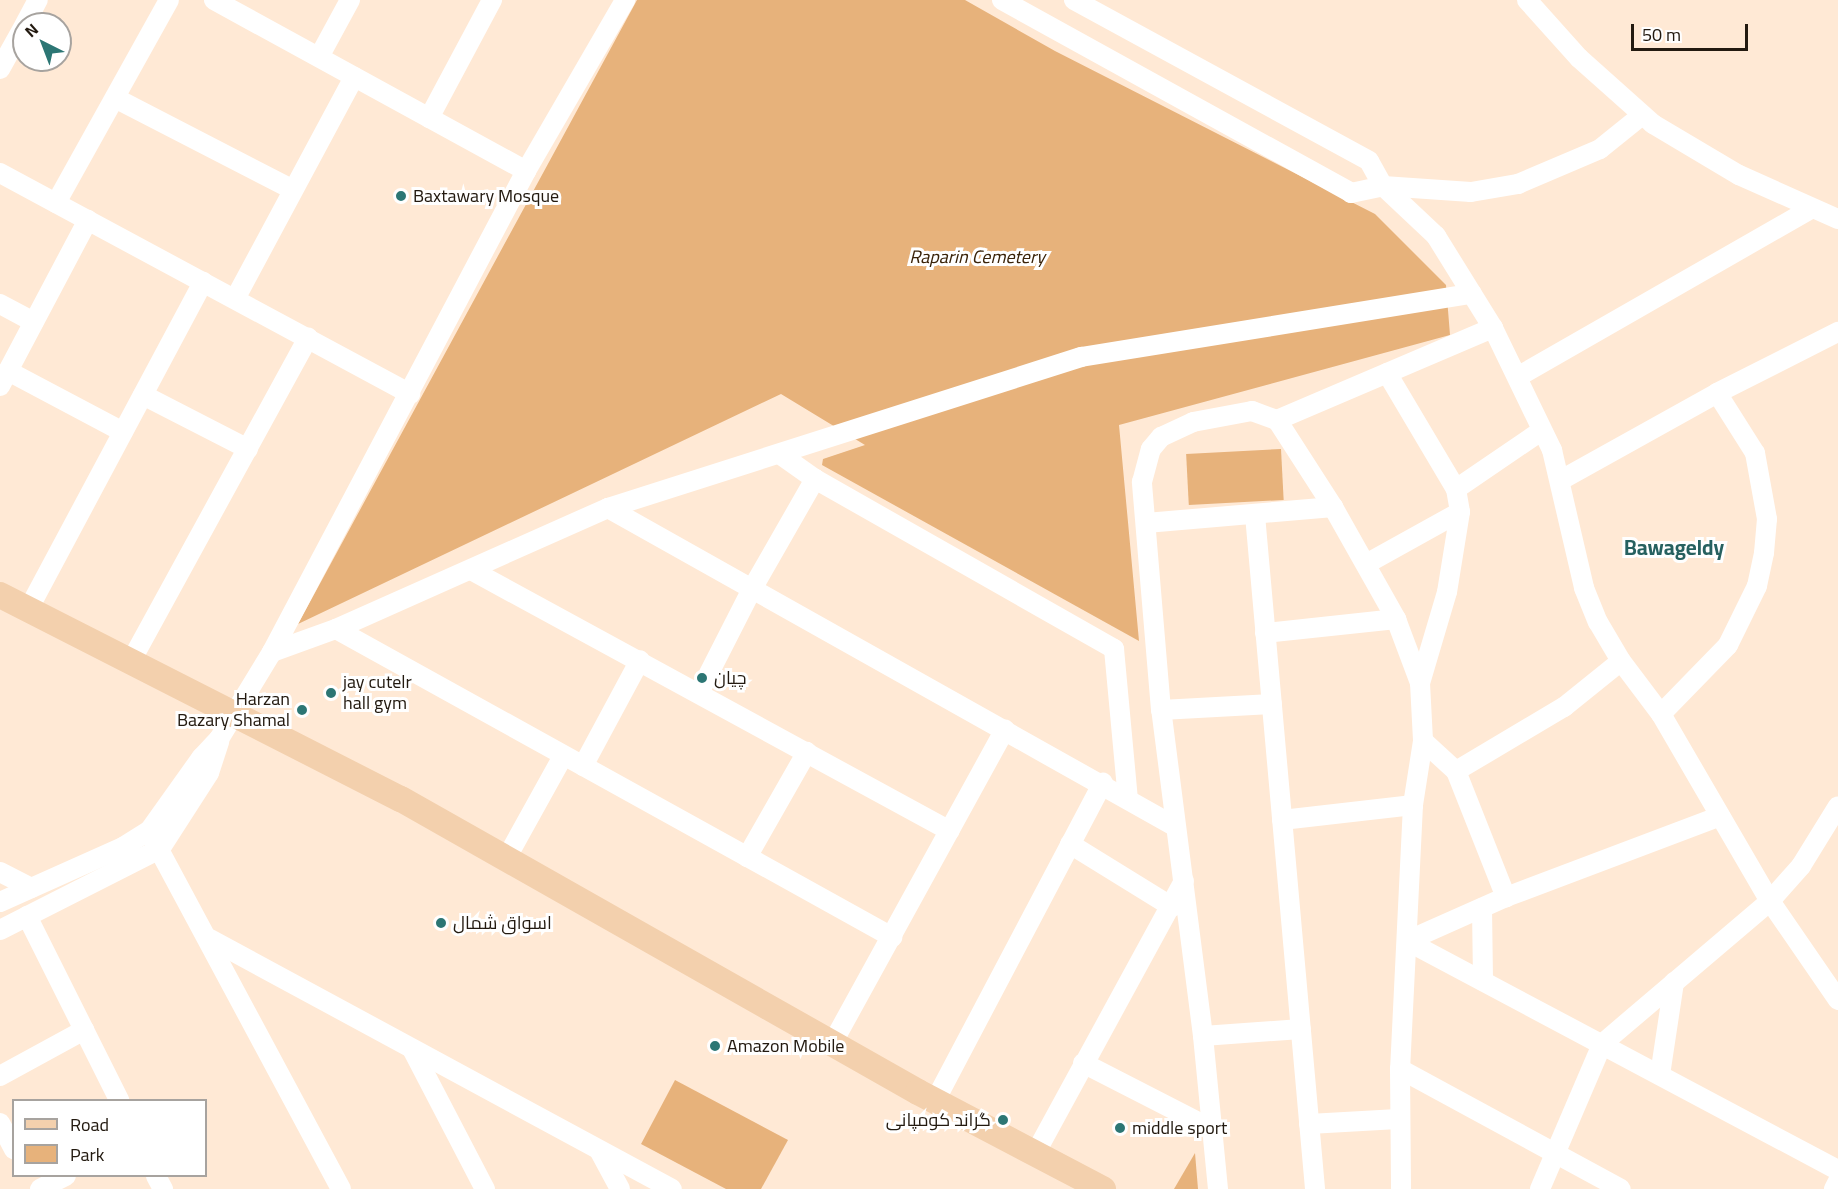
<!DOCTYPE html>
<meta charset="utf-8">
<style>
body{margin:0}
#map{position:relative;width:1838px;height:1189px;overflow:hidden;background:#ffe9d5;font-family:Georgia,Cairo,serif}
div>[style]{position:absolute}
.green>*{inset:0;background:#e7b27b;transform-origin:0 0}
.minor>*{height:20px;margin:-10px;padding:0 10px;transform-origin:10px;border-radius:10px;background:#fff}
.major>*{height:26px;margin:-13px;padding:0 13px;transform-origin:13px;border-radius:13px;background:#f3d0ad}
.dots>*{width:16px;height:16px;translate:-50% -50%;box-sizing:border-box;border:3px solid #fff;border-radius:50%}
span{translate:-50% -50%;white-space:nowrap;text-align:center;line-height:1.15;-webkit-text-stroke:6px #fff;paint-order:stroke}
.poi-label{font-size:18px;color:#231a10}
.left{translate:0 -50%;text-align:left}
.right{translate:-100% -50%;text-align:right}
.park-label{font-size:18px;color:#3a2309;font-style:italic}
.quarter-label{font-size:21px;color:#276160;font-weight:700}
.legend{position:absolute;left:12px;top:1099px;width:195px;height:78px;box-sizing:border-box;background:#fff;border:2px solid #a7a39f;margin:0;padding:8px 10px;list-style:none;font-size:18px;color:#231a10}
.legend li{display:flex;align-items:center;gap:12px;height:30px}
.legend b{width:30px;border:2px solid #a7a39f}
.north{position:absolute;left:12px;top:12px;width:60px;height:60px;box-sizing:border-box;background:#fff;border:2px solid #a7a39f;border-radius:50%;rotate:318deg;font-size:16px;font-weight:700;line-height:24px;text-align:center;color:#231a10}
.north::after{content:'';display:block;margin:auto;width:21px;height:27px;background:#2c7674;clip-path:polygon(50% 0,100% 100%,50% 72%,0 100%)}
.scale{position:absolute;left:1631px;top:24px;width:117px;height:27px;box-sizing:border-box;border:3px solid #231a10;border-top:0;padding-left:8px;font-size:18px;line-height:21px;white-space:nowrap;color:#231a10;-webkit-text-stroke:4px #fff;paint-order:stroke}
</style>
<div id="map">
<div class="green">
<i style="clip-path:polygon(637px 0,965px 0,1055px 51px,1375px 214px,1446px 285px,1450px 335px,1119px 425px,1139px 641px,822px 465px,823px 459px,865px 445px,781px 394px,298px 624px)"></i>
<i style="left:1281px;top:449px;width:51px;height:95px;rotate:87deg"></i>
<i style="clip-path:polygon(675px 1080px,788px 1140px,761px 1189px,726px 1189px,641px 1144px)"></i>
<i style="clip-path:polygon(1195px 1153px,1198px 1189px,1174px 1189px)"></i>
</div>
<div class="minor">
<i style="left:214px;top:0;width:356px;rotate:28.7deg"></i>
<i style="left:1002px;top:0;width:399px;rotate:28.9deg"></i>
<i style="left:1351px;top:193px;width:33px;rotate:-12deg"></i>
<i style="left:1383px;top:186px;width:88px;rotate:3.9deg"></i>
<i style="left:1471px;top:192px;width:48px;rotate:-9.7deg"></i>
<i style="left:1518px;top:184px;width:89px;rotate:-23.1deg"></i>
<i style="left:1600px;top:149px;width:53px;rotate:-38.8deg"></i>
<i style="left:1074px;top:0;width:336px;rotate:28.6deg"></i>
<i style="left:1369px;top:161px;width:29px;rotate:61deg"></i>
<i style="left:1383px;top:186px;width:73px;rotate:43.3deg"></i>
<i style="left:1436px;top:236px;width:108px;rotate:58.2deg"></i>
<i style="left:1493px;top:328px;width:136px;rotate:64.2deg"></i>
<i style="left:1552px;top:450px;width:142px;rotate:76.9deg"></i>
<i style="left:1584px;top:588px;width:37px;rotate:68deg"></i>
<i style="left:1598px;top:622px;width:45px;rotate:59.5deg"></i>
<i style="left:1621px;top:661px;width:66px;rotate:53deg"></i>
<i style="left:1661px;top:714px;width:216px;rotate:59.8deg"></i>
<i style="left:1770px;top:901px;width:120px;rotate:55.5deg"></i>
<i style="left:1527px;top:0;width:78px;rotate:48.1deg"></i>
<i style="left:1579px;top:58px;width:99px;rotate:41.7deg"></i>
<i style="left:1653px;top:124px;width:100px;rotate:30.7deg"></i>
<i style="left:1739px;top:175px;width:108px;rotate:24deg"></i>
<i style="left:25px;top:24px;width:27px;rotate:-62deg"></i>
<i style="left:319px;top:57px;width:65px;rotate:-61.5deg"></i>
<i style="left:0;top:69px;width:49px;rotate:-60.8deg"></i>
<i style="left:115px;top:98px;width:200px;rotate:27.3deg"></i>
<i style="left:429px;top:118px;width:134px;rotate:-61.9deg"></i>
<i style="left:0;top:173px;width:466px;rotate:28.3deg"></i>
<i style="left:56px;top:203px;width:232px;rotate:-60.9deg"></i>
<i style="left:235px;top:299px;width:252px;rotate:-61.8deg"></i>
<i style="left:0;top:304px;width:38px;rotate:28deg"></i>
<i style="left:8px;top:371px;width:130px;rotate:27.9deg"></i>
<i style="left:1387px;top:373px;width:135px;rotate:59.3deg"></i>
<i style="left:1456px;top:489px;width:23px;rotate:80deg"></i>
<i style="left:1460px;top:512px;width:81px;rotate:99.2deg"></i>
<i style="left:1447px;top:592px;width:95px;rotate:106.5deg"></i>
<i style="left:1519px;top:376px;width:336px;rotate:-29.8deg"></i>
<i style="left:0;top:386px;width:188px;rotate:-62.1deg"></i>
<i style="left:143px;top:395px;width:118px;rotate:27.2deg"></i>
<i style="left:1277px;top:420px;width:235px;rotate:-23.1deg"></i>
<i style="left:781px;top:455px;width:42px;rotate:35.2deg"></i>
<i style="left:815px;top:479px;width:344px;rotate:29.6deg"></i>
<i style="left:1114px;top:649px;width:151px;rotate:84.7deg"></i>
<i style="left:1561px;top:480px;width:179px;rotate:-29.1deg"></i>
<i style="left:1717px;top:393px;width:136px;rotate:-26.8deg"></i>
<i style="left:1456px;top:489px;width:103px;rotate:-34.3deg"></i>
<i style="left:608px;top:508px;width:651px;rotate:29.32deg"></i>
<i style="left:1255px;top:515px;width:677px;rotate:84.91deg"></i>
<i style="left:1146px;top:523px;width:188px;rotate:-4.9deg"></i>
<i style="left:1366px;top:564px;width:107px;rotate:-29deg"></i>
<i style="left:471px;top:570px;width:545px;rotate:28.59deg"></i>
<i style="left:28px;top:610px;width:372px;rotate:-61.9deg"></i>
<i style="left:336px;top:629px;width:636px;rotate:28.98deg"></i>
<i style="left:1265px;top:633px;width:132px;rotate:-6.1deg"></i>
<i style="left:272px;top:652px;width:68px;rotate:-19.8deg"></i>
<i style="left:336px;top:629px;width:298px;rotate:-24deg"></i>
<i style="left:608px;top:508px;width:497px;rotate:-17.7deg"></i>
<i style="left:1081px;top:357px;width:396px;rotate:-9.2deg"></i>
<i style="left:130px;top:663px;width:371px;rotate:-61.3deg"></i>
<i style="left:699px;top:693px;width:117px;rotate:-63deg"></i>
<i style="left:752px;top:589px;width:127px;rotate:-60.2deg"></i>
<i style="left:1161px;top:710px;width:111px;rotate:-3.1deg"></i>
<i style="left:1661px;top:714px;width:96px;rotate:-45.8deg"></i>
<i style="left:1728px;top:645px;width:66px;rotate:-63.8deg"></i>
<i style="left:1757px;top:586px;width:34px;rotate:-78deg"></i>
<i style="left:1764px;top:553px;width:34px;rotate:-85deg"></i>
<i style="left:1767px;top:519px;width:67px;rotate:-100.3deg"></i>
<i style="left:1755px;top:453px;width:71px;rotate:-122.3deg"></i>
<i style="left:1423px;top:741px;width:45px;rotate:42.3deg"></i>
<i style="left:1456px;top:771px;width:136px;rotate:68.4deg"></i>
<i style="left:583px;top:766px;width:120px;rotate:-61.7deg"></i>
<i style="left:1456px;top:771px;width:126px;rotate:-30.7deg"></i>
<i style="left:1564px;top:707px;width:73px;rotate:-38.9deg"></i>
<i style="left:1282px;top:820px;width:132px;rotate:-6.5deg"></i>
<i style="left:149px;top:831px;width:406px;rotate:61.8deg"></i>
<i style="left:1070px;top:844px;width:120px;rotate:31.7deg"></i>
<i style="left:747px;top:857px;width:121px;rotate:-60.3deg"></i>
<i style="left:506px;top:859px;width:118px;rotate:-61deg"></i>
<i style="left:0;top:872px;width:35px;rotate:27deg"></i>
<i style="left:0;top:902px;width:135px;rotate:-24.1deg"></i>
<i style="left:123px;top:847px;width:31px;rotate:-32deg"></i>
<i style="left:149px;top:831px;width:90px;rotate:-54.5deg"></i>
<i style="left:201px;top:758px;width:26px;rotate:-47deg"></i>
<i style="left:219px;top:739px;width:102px;rotate:-58.7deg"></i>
<i style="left:272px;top:652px;width:544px;rotate:-62.16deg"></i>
<i style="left:526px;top:171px;width:198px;rotate:-59.9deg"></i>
<i style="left:1482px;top:908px;width:73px;rotate:89.2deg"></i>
<i style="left:27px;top:916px;width:206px;rotate:63.4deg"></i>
<i style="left:0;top:930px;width:179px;rotate:-26.9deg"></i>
<i style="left:160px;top:849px;width:90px;rotate:-57.2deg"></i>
<i style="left:209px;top:773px;width:33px;rotate:-72deg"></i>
<i style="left:210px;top:939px;width:525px;rotate:28.42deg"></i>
<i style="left:1407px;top:941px;width:488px;rotate:28deg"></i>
<i style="left:1407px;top:941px;width:108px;rotate:-24deg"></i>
<i style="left:1506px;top:897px;width:229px;rotate:-20.7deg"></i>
<i style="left:1203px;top:1036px;width:98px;rotate:-4.1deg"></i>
<i style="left:832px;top:1044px;width:359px;rotate:-61.2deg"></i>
<i style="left:412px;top:1049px;width:158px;rotate:62.5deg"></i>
<i style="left:1083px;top:1063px;width:145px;rotate:27.1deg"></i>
<i style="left:1400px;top:1069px;width:251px;rotate:28.5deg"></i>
<i style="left:1660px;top:1075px;width:94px;rotate:-81.4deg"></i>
<i style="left:0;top:1076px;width:96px;rotate:-28.7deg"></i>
<i style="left:935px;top:1101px;width:360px;rotate:-62.2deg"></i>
<i style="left:0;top:1123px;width:30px;rotate:62deg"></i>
<i style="left:1309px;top:1124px;width:89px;rotate:-3.2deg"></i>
<i style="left:599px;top:1150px;width:44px;rotate:61.7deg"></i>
<i style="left:1035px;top:1154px;width:311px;rotate:-61.4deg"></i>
<i style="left:156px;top:1176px;width:15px;rotate:62deg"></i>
<i style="left:40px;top:1189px;width:29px;rotate:-27deg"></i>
<i style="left:1218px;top:1189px;width:154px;rotate:-95.6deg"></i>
<i style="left:1203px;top:1036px;width:329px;rotate:-97.3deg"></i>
<i style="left:1161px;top:710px;width:229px;rotate:-94.8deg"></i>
<i style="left:1142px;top:482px;width:34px;rotate:-75deg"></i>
<i style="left:1151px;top:449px;width:16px;rotate:-50deg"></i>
<i style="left:1161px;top:437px;width:35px;rotate:-25deg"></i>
<i style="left:1193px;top:422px;width:60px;rotate:-10.6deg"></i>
<i style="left:1252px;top:411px;width:27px;rotate:20deg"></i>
<i style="left:1277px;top:420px;width:103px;rotate:57.2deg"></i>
<i style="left:1333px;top:507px;width:129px;rotate:60.6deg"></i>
<i style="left:1396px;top:619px;width:68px;rotate:69.4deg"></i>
<i style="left:1420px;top:683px;width:58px;rotate:87deg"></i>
<i style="left:1423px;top:741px;width:65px;rotate:98.9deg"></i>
<i style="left:1413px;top:805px;width:264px;rotate:92.8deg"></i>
<i style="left:1400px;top:1069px;width:120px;rotate:89.5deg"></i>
<i style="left:1540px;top:1189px;width:158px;rotate:-66.8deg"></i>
<i style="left:1602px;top:1044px;width:221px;rotate:-40.4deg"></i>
<i style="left:1770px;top:901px;width:47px;rotate:-48.5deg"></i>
<i style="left:1801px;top:866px;width:70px;rotate:-58.3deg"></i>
<i style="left:1834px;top:1189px;width:9px;rotate:-63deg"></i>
</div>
<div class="major">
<i style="left:0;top:595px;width:450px;rotate:27deg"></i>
<i style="left:401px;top:799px;width:594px;rotate:29.54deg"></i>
<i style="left:918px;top:1092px;width:209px;rotate:27.7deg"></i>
</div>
<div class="dots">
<i style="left:401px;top:196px;background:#2c7674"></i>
<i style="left:702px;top:678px;background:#2c7674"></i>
<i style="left:331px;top:693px;background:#2c7674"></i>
<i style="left:302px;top:710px;background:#2c7674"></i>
<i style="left:441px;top:923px;background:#2c7674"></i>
<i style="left:715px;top:1046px;background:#2c7674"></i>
<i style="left:1003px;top:1120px;background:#2c7674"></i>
<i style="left:1120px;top:1128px;background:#2c7674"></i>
</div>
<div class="poi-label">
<span class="left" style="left:413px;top:196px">Baxtawary Mosque</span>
<span class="left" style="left:714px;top:678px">چيان</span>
<span class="left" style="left:343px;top:693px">jay cutelr<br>hall gym</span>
<span class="right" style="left:290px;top:710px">Harzan<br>Bazary Shamal</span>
<span class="left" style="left:453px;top:923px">اسواق شمال</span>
<span class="left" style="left:727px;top:1046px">Amazon Mobile</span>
<span class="right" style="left:991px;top:1120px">گراند كومپانى</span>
<span class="left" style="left:1132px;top:1128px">middle sport</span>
</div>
<div class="park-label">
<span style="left:977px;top:257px">Raparin Cemetery</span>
</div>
<div class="quarter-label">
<span style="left:1674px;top:548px">Bawageldy</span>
</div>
<ul class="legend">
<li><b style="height:8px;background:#f3d0ad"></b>Road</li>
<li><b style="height:16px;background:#e7b27b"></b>Park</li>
</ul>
<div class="north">N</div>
<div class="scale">50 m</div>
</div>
